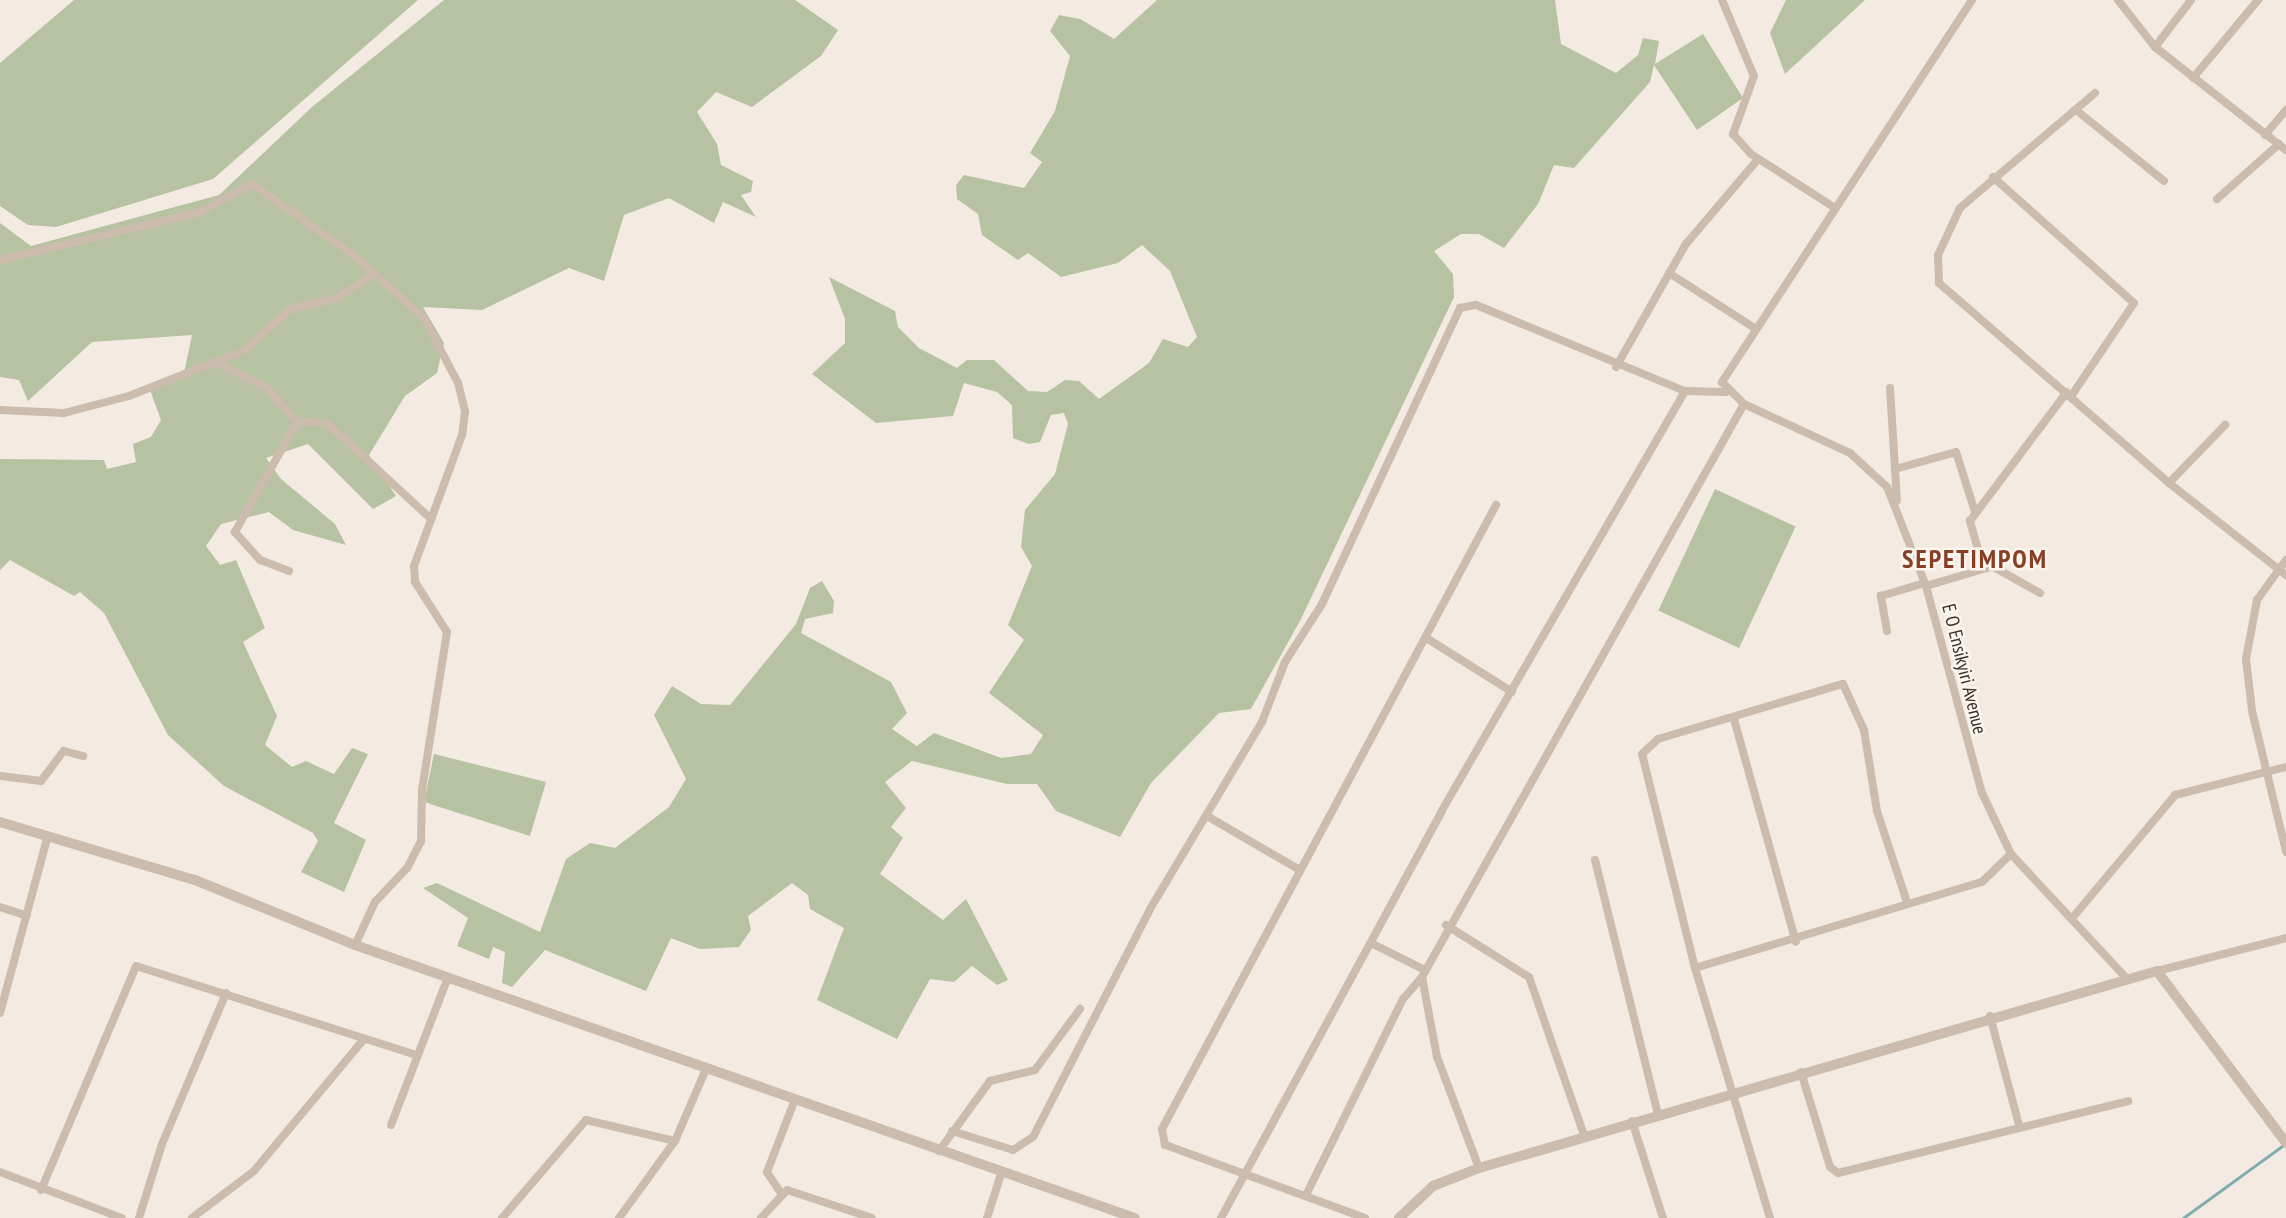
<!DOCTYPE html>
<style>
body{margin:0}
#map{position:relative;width:2286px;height:1218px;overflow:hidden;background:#f3ebe1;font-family:"PT Sans Narrow",sans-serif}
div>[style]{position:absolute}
.green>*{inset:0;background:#b6c2a1;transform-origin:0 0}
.stream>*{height:2.5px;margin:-1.25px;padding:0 1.25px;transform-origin:1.25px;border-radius:1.25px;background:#80acb0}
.minor>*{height:8px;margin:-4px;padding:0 4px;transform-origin:4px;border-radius:4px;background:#cbbcad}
.tertiary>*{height:10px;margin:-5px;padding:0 5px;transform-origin:5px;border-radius:5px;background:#cbbcad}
span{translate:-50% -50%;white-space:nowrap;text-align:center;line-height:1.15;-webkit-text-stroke:5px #faf5ee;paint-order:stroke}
.street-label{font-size:19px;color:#3a302b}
.district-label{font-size:26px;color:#874026;font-weight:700;letter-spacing:2px}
</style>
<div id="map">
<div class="green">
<i style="clip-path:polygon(74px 0,418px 0,213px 179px,56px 227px,28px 225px,0 206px,0 63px)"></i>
<i style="clip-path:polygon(444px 0,795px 0,838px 30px,821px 56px,752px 107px,716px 92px,697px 112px,717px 144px,721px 165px,753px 181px,751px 192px,741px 195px,756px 217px,723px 202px,714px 223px,669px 198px,624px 215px,604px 281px,569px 268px,482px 310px,423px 307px,444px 343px,437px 373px,405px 396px,369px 455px,396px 496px,373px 509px,308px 444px,266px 458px,281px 479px,335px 524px,346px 545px,293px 530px,269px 512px,221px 524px,206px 546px,220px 565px,236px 560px,265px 628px,243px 642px,277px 716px,265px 745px,292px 767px,306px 761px,334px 774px,352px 748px,368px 754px,334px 823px,366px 840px,344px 892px,301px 872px,318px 841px,313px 833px,224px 786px,168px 735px,104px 613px,80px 592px,74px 596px,10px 560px,0 570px,0 459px,104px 460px,107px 469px,136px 462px,133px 444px,151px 437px,161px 420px,150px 390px,183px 378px,192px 335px,92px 342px,28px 401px,19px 380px,0 377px,0 223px,31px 246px,219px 195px,312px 107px)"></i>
<i style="clip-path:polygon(1157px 0,1555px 0,1561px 44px,1616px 73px,1638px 55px,1643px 38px,1659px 41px,1655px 64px,1703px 34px,1743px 98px,1697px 130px,1654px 65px,1650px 82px,1574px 168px,1554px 165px,1538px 204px,1504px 248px,1479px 234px,1461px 234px,1434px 251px,1453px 274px,1454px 297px,1301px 619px,1251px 709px,1219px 713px,1151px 783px,1120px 837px,1056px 811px,1037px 784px,1007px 784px,912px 761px,885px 782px,906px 808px,891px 827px,903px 838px,880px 874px,943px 920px,966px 899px,1008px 980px,997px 985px,972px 966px,954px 982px,930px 979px,897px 1039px,817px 1000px,844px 928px,810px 909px,808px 895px,792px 883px,748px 916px,751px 930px,739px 947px,700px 949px,671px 938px,646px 991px,545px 950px,512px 987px,502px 983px,505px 952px,493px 947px,489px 959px,457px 946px,468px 918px,423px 888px,437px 883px,540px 932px,566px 859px,590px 843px,615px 848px,669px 807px,686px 779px,654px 715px,672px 686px,701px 704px,730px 705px,796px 624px,810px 588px,822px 581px,834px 601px,833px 613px,805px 619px,801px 633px,891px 682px,907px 713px,892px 729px,917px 746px,934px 733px,1001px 758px,1031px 754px,1043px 735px,989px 693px,1024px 640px,1008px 625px,1032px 566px,1021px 547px,1025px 510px,1055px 474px,1068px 424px,1064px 413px,1051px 415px,1040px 442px,1029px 444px,1013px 438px,1012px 405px,997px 392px,964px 383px,953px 416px,876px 423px,812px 374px,845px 343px,845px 319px,829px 277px,895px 311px,898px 327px,919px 348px,957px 368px,967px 360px,994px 360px,1028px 391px,1047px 392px,1065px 380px,1079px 381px,1099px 399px,1149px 363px,1163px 339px,1188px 347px,1197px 337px,1170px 271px,1142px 245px,1118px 263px,1061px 277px,1028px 253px,1018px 260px,982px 235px,978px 214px,957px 199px,956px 185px,964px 175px,1024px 188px,1042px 162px,1030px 153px,1055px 111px,1070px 56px,1050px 31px,1059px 15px,1080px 19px,1114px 39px)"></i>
<i style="clip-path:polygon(1786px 0,1865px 0,1785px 74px,1770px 33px)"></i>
<i style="left:1715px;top:489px;width:89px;height:134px;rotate:25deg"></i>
<i style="clip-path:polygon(434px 754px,546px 782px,530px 836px,424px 802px)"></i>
</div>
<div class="stream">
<i style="left:2183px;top:1218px;width:126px;rotate:-36deg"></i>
</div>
<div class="minor">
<i style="left:1722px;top:0;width:82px;rotate:67.2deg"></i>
<i style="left:1754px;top:76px;width:62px;rotate:109.9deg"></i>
<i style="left:1733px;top:134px;width:27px;rotate:48deg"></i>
<i style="left:1751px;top:154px;width:96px;rotate:32.7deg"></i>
<i style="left:1972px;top:0;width:457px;rotate:123.2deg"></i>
<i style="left:1722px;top:382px;width:31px;rotate:45deg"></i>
<i style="left:1744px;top:404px;width:117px;rotate:24.8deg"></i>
<i style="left:1850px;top:453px;width:50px;rotate:42.6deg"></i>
<i style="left:1887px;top:487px;width:106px;rotate:68.5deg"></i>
<i style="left:1926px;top:586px;width:214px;rotate:74.9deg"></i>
<i style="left:1982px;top:793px;width:68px;rotate:64.6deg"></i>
<i style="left:2011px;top:854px;width:171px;rotate:47.1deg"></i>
<i style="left:2118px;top:0;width:60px;rotate:51.8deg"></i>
<i style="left:2155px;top:47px;width:167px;rotate:38.2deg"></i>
<i style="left:2155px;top:47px;width:59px;rotate:-52.5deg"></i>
<i style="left:2193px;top:78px;width:102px;rotate:-50.2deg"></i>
<i style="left:2095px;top:93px;width:177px;rotate:139.6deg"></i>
<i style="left:1960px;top:208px;width:52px;rotate:115.1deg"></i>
<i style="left:1938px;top:255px;width:28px;rotate:88deg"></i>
<i style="left:1939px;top:283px;width:305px;rotate:41deg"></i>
<i style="left:2169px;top:483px;width:149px;rotate:38.2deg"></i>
<i style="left:2076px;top:110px;width:113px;rotate:38.9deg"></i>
<i style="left:2265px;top:135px;width:33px;rotate:-50deg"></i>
<i style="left:1993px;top:177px;width:189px;rotate:41.8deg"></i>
<i style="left:2134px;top:303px;width:111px;rotate:124deg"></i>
<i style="left:2217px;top:199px;width:83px;rotate:-41.6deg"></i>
<i style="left:0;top:260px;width:204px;rotate:-13.4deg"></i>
<i style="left:198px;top:213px;width:61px;rotate:-28.2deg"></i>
<i style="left:252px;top:184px;width:122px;rotate:35deg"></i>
<i style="left:352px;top:254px;width:96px;rotate:41.6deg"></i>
<i style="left:424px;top:318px;width:73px;rotate:62.4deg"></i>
<i style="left:458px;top:383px;width:30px;rotate:76deg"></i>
<i style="left:465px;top:412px;width:23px;rotate:97deg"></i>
<i style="left:462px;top:435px;width:140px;rotate:110.1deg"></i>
<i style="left:414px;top:566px;width:16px;rotate:86deg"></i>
<i style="left:415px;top:582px;width:59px;rotate:57.4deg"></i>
<i style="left:447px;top:632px;width:160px;rotate:99deg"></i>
<i style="left:422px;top:790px;width:51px;rotate:91.1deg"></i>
<i style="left:421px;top:841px;width:30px;rotate:117deg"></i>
<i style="left:407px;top:868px;width:47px;rotate:133.3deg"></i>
<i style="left:375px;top:902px;width:47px;rotate:114.9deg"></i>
<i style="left:1669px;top:273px;width:100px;rotate:32.7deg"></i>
<i style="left:216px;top:362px;width:57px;rotate:27deg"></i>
<i style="left:267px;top:388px;width:45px;rotate:48.6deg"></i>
<i style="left:297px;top:422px;width:30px;rotate:2deg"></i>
<i style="left:327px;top:423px;width:142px;rotate:42.7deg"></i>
<i style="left:1616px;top:367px;width:142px;rotate:-60.4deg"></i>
<i style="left:1686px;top:244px;width:111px;rotate:-49.7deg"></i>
<i style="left:1890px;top:388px;width:113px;rotate:86.5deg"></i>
<i style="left:0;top:410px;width:64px;rotate:2.7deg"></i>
<i style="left:64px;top:413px;width:67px;rotate:-14.7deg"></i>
<i style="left:129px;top:396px;width:125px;rotate:-21.6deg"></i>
<i style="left:245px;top:350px;width:61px;rotate:-42.3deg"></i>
<i style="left:290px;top:309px;width:49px;rotate:-12.9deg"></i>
<i style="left:338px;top:298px;width:45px;rotate:-34deg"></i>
<i style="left:1895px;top:469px;width:63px;rotate:-15.6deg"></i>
<i style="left:1956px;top:452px;width:63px;rotate:72.4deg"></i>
<i style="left:2169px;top:483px;width:81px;rotate:-46deg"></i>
<i style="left:2286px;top:560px;width:49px;rotate:125.9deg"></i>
<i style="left:2257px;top:600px;width:60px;rotate:100.6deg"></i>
<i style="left:2246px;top:659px;width:52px;rotate:83.4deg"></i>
<i style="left:2252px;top:711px;width:145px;rotate:76.4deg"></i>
<i style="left:289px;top:571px;width:31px;rotate:-159deg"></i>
<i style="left:260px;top:560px;width:38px;rotate:-132deg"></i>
<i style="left:235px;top:532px;width:126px;rotate:-60.6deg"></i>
<i style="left:1926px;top:586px;width:67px;rotate:-16.5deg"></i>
<i style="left:2040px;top:593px;width:68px;rotate:-150.8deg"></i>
<i style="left:1981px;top:560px;width:41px;rotate:-105.8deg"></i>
<i style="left:1970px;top:521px;width:161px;rotate:-53.1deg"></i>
<i style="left:1887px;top:631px;width:36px;rotate:-100deg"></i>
<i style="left:1881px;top:596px;width:46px;rotate:-16.5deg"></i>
<i style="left:1428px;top:639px;width:99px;rotate:32.2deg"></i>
<i style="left:1734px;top:719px;width:231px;rotate:74.5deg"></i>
<i style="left:0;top:776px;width:41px;rotate:7deg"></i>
<i style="left:41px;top:781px;width:38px;rotate:-53deg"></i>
<i style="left:64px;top:751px;width:20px;rotate:15deg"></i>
<i style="left:1207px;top:816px;width:105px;rotate:30.2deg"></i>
<i style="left:1595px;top:860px;width:262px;rotate:76.1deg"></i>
<i style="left:0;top:907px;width:28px;rotate:18deg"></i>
<i style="left:2074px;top:916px;width:158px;rotate:-50.1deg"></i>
<i style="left:2175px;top:795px;width:114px;rotate:-14.2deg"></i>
<i style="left:1446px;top:925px;width:98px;rotate:32.1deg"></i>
<i style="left:1529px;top:977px;width:167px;rotate:70.8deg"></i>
<i style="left:1371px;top:943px;width:60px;rotate:26.6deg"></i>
<i style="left:1695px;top:968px;width:300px;rotate:-16.7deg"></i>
<i style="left:1982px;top:882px;width:40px;rotate:-44deg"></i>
<i style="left:2157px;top:971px;width:133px;rotate:-14.3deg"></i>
<i style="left:0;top:1013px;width:184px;rotate:-74.9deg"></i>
<i style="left:1990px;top:1016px;width:113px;rotate:75.1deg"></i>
<i style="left:1801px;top:1072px;width:99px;rotate:73deg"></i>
<i style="left:1830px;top:1167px;width:10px;rotate:37deg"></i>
<i style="left:1838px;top:1173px;width:299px;rotate:-13.9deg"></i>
<i style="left:1632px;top:1121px;width:102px;rotate:72.3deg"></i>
<i style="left:391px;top:1125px;width:159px;rotate:-68.9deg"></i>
<i style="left:952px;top:1131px;width:64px;rotate:17.3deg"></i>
<i style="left:1013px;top:1150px;width:24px;rotate:-33deg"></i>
<i style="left:1033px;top:1137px;width:256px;rotate:-62.8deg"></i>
<i style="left:1150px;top:909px;width:218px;rotate:-59.1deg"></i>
<i style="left:1262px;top:722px;width:64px;rotate:-69deg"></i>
<i style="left:1285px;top:662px;width:69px;rotate:-57.5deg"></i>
<i style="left:1322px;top:604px;width:327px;rotate:-65deg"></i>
<i style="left:1460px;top:308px;width:16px;rotate:-11deg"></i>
<i style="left:1476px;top:305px;width:226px;rotate:22.4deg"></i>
<i style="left:1685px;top:391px;width:41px;rotate:1.4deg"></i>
<i style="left:939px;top:1151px;width:87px;rotate:-53.9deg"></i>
<i style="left:990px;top:1081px;width:46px;rotate:-13.7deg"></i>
<i style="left:1035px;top:1070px;width:76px;rotate:-53.6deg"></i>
<i style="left:1479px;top:1168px;width:119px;rotate:-110.7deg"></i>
<i style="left:1437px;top:1057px;width:81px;rotate:-100.6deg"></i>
<i style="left:1422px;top:977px;width:657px;rotate:-60.67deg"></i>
<i style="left:0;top:1172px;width:130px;rotate:20.7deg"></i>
<i style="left:41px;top:1190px;width:243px;rotate:-67deg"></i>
<i style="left:136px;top:966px;width:295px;rotate:17.6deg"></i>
<i style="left:781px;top:1193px;width:25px;rotate:-124deg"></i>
<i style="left:767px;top:1172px;width:75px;rotate:-68.9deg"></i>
<i style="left:1306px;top:1195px;width:219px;rotate:-63.7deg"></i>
<i style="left:1403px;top:999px;width:29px;rotate:-49deg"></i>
<i style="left:139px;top:1218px;width:77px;rotate:-72.7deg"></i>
<i style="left:162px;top:1144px;width:164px;rotate:-67deg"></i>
<i style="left:192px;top:1218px;width:78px;rotate:-37.2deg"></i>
<i style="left:254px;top:1171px;width:172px;rotate:-50.2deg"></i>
<i style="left:502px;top:1218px;width:129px;rotate:-49.4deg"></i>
<i style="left:586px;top:1120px;width:91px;rotate:13.3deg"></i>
<i style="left:619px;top:1218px;width:95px;rotate:-54deg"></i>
<i style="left:675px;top:1141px;width:78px;rotate:-66.7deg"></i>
<i style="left:761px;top:1218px;width:38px;rotate:-47deg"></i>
<i style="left:787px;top:1190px;width:89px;rotate:18.2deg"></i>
<i style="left:987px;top:1218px;width:49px;rotate:-72.3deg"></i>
<i style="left:1221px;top:1218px;width:462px;rotate:-61.5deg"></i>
<i style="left:1441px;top:812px;width:487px;rotate:-59.9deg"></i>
<i style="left:1365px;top:1218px;width:213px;rotate:-159.9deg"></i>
<i style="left:1165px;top:1145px;width:16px;rotate:-101deg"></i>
<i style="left:1162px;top:1129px;width:708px;rotate:-61.84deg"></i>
<i style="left:1770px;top:1218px;width:261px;rotate:-106.7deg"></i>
<i style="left:1695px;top:968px;width:220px;rotate:-103.9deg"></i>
<i style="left:1642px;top:754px;width:22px;rotate:-43deg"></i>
<i style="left:1658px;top:739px;width:193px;rotate:-16.6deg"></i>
<i style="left:1843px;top:684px;width:51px;rotate:65.5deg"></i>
<i style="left:1864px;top:730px;width:82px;rotate:80.9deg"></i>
<i style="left:1877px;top:811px;width:96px;rotate:71.8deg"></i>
</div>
<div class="tertiary">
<i style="left:0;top:822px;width:203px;rotate:16.6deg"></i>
<i style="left:195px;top:880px;width:173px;rotate:22.1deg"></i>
<i style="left:355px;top:945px;width:826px;rotate:19.29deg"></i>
<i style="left:1399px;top:1218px;width:47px;rotate:-43.3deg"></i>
<i style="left:1433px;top:1186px;width:49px;rotate:-21.4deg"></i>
<i style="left:1479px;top:1168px;width:706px;rotate:-16.2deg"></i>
<i style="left:2157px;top:971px;width:215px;rotate:53.1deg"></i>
</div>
<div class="street-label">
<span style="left:1964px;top:669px;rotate:76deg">E O Ensikyiri Avenue</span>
</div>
<div class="district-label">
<span style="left:1975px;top:559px">SEPETIMPOM</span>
</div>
</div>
